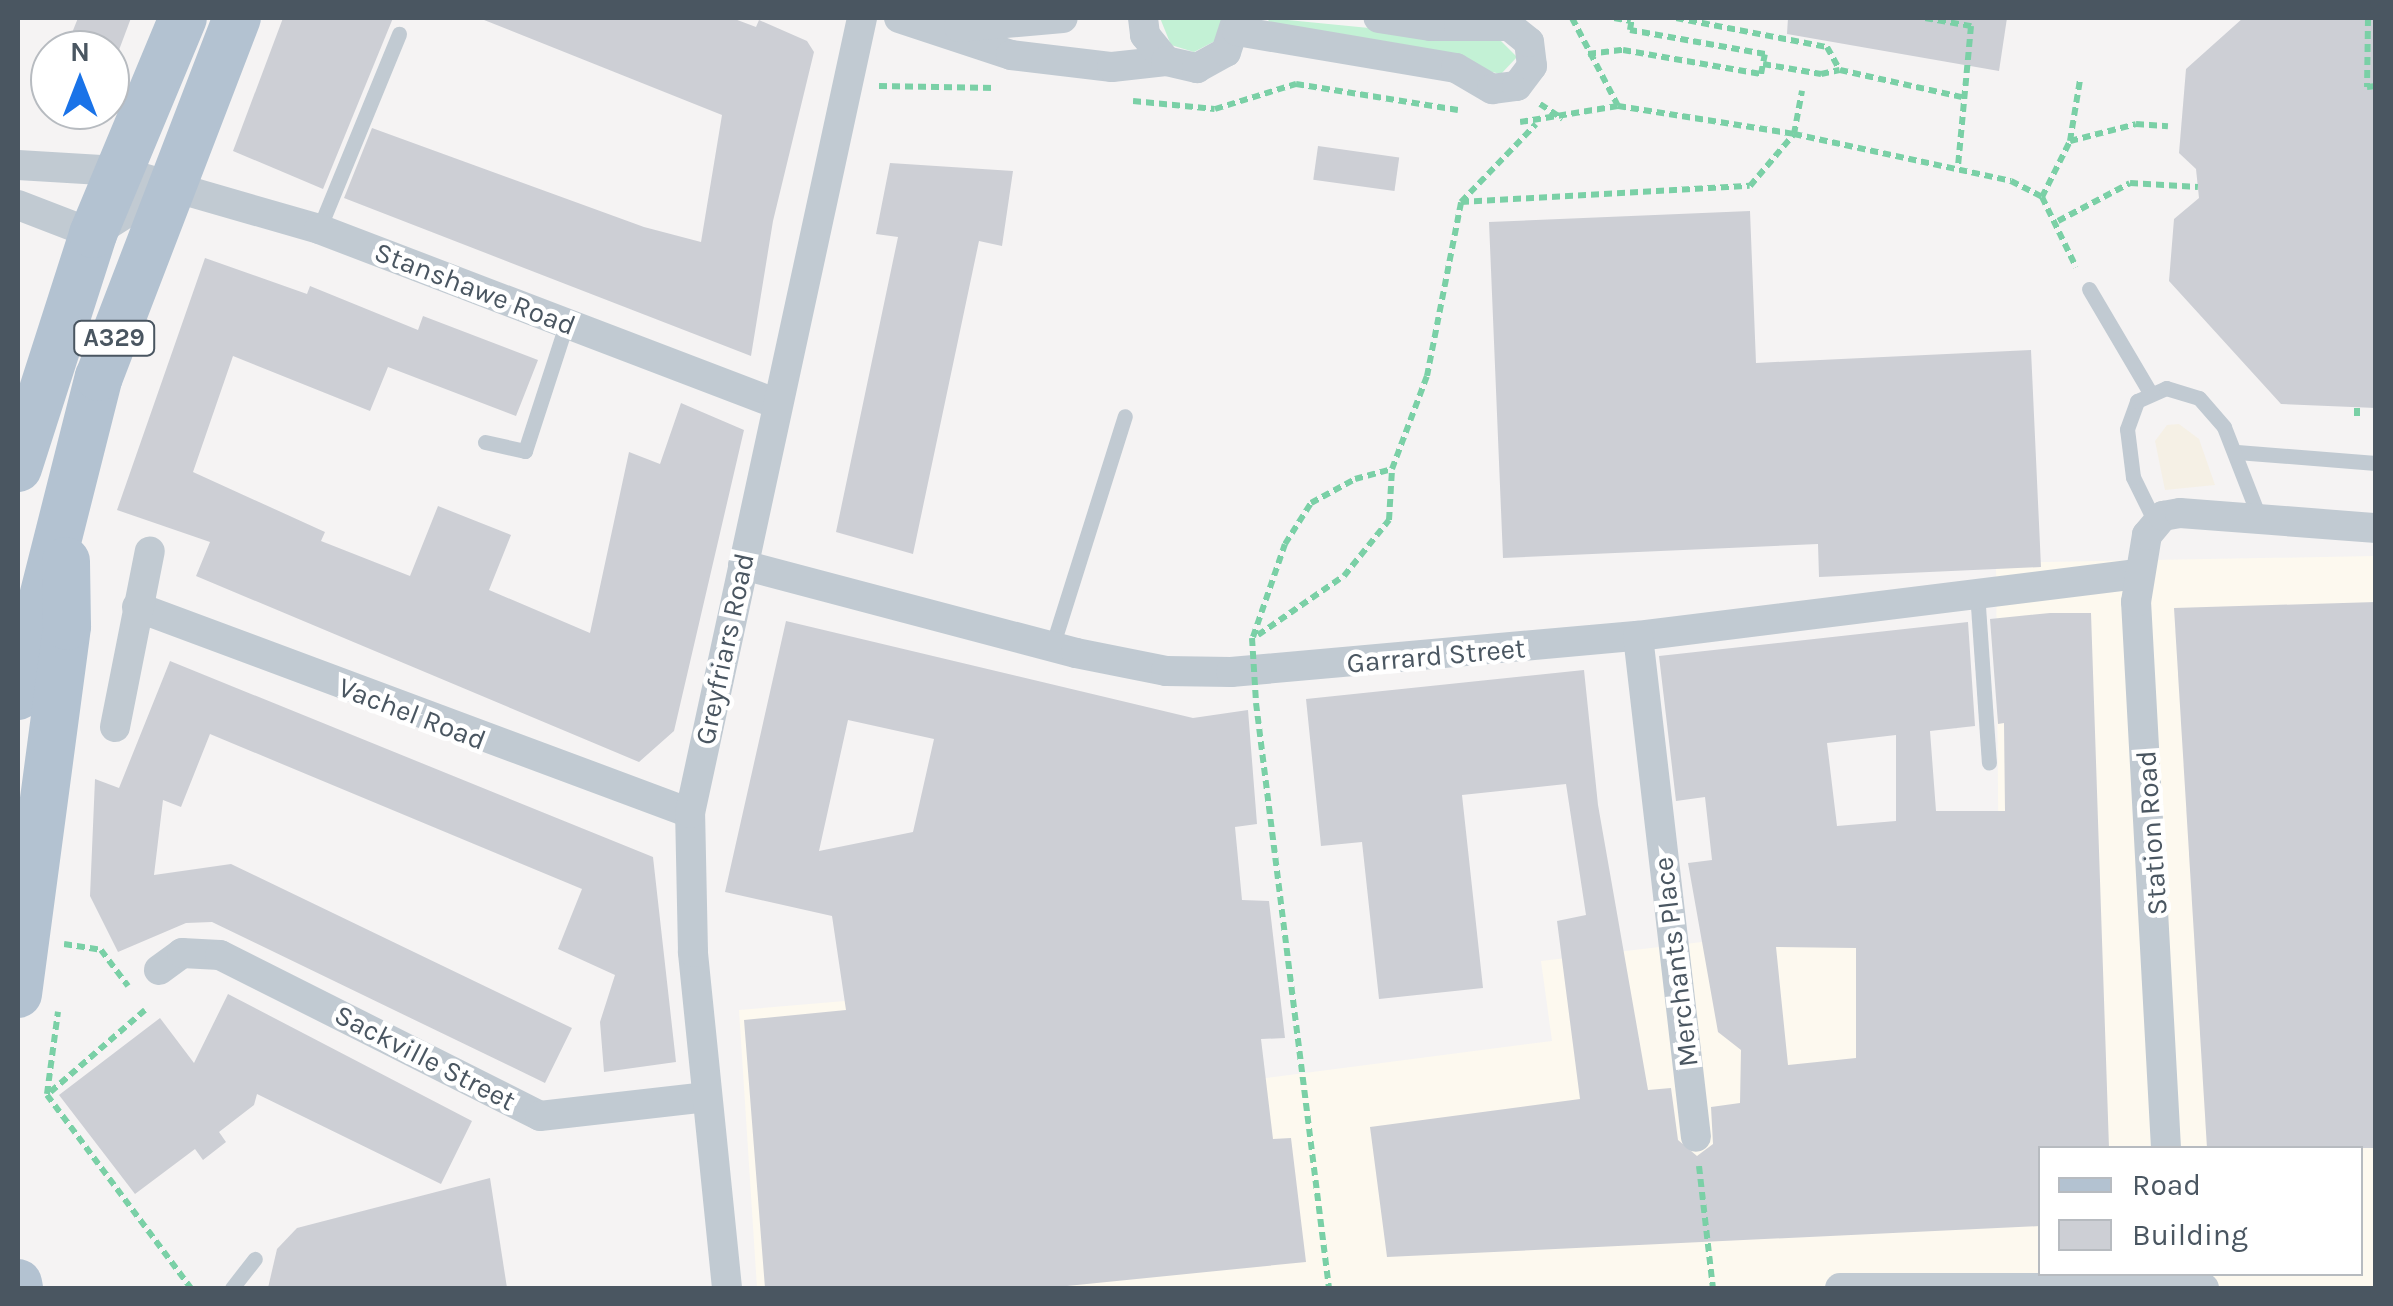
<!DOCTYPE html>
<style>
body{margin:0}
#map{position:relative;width:2393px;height:1306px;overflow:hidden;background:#f5f3f3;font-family:Karla,sans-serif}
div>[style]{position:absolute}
.commercial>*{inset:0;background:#fdf9ef}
.green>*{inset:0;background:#c3f1d5}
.sand>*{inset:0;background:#f5f0e5}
.building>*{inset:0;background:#cdcfd5;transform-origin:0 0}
.path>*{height:6px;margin-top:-3px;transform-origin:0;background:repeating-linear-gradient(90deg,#7ad0a6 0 8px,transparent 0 13px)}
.lane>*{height:15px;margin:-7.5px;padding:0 7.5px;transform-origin:7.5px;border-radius:7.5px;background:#c1cad2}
.street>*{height:30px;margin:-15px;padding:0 15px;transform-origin:15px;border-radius:15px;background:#c1cad2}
.primary>*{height:48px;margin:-24px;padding:0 24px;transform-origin:24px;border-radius:24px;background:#b3c2d1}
.path-bridge>*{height:6px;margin-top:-3px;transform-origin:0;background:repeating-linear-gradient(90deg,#7ad0a6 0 8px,transparent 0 13px)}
span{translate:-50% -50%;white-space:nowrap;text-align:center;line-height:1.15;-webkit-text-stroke:9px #fff;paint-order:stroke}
.shield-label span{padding:2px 8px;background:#fff;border:2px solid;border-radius:8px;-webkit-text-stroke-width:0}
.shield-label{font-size:25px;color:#4a5661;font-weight:700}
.street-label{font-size:28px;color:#4a5661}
.frame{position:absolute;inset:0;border:20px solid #4a5661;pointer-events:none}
.legend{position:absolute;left:2038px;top:1146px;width:325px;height:130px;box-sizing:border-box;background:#fff;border:2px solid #b7bbc0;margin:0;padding:12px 18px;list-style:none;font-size:30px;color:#4a5661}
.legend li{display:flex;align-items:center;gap:20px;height:50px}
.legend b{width:50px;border:2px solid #b7bbc0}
.north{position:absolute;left:30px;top:30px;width:100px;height:100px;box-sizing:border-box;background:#fff;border:2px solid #b7bbc0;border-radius:50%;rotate:0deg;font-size:28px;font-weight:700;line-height:40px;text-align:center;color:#4a5661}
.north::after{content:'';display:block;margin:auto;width:35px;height:45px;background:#1a73e8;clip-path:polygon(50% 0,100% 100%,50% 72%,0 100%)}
</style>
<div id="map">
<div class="commercial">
<i style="clip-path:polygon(evenodd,2375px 556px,2375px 1288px,757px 1288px,739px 1010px,987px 989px,1003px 1112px,1552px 1041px,1541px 961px,1999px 907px,1996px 563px,2375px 556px,2040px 1148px,2360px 1148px,2360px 1274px,2040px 1274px,2040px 1148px)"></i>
</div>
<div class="green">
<i style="clip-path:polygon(1160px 18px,1222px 18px,1215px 41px,1194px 52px,1171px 45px)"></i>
<i style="clip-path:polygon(1268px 18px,1501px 41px,1517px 57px,1501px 74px,1269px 23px)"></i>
</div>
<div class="sand">
<i style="clip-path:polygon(2179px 424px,2199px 439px,2215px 485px,2165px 490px,2155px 441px,2167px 425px)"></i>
</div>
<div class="building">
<i style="clip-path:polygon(78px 18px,131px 18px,119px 50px,65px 50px)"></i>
<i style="clip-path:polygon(283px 18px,393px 18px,323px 189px,233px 151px)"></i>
<i style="clip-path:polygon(479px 18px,732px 18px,756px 27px,759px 20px,807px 41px,814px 52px,773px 221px,751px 356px,344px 198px,372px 128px,644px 227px,701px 242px,722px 115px)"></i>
<i style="clip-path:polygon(1788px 18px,2007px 18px,1999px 71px,1787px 34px)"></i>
<i style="clip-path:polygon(2243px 18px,2376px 18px,2376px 408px,2281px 404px,2169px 281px,2174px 219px,2199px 198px,2196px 169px,2179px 153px,2186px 69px)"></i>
<i style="left:1318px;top:146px;width:82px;height:34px;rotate:8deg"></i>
<i style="clip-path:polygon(890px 163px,1013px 171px,1002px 246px,979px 241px,913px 554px,836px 532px,898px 237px,876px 234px)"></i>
<i style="clip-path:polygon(1750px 211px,1756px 363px,2031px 350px,2041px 567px,1819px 577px,1818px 544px,1503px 558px,1489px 222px)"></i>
<i style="clip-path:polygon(205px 258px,307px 294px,310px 286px,418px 330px,423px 316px,538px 360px,516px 416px,388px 367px,370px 411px,233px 356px,193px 472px,325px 532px,321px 541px,410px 576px,438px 506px,511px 535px,489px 590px,590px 633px,629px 452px,660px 464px,681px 403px,744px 430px,674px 731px,639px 762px,196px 576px,210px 542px,117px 510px)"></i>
<i style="clip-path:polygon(2376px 602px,2376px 1148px,2207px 1148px,2174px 608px)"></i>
<i style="clip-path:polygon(evenodd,2050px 613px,2091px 613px,2109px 1148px,2040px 1148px,2040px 1226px,1387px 1257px,1370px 1127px,1580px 1099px,1557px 921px,1586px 915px,1566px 784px,1462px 795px,1483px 988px,1379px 999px,1362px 842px,1321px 846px,1306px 699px,1584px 670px,1598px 805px,1648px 1090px,1671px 1088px,1678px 1140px,1697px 1156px,1713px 1144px,1711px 1107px,1740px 1103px,1741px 1050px,1718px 1032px,1688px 863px,1712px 860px,1705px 797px,1676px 801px,1659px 656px,1968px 622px,1975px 726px,1930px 731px,1936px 811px,2005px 811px,2004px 723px,1998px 724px,1990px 619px,2050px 613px,1896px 735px,1896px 821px,1837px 826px,1827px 743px,1896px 735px,2050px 613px,1776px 947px,1856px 948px,1856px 1058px,1788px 1065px,1776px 947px)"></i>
<i style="clip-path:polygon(evenodd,786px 621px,1193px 718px,1248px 710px,1257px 824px,1235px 827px,1242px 900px,1269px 901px,1285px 1038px,1261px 1039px,1273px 1139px,1291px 1138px,1306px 1262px,1047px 1288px,765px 1288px,744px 1020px,846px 1010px,832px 916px,725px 892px,786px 621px,848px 720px,934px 739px,913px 832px,819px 851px,848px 720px)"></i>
<i style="clip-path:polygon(170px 661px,653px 857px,676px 1062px,604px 1072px,600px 1022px,615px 975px,558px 949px,582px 889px,210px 734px,181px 807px,163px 800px,154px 875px,231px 864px,572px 1028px,545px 1083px,212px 922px,186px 923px,118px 952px,90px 896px,95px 779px,119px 788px)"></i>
<i style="clip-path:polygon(228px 994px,472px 1121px,441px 1184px,257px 1094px,254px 1105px,219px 1132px,226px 1142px,203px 1160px,195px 1149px,135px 1194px,59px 1095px,160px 1018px,194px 1063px)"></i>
<i style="clip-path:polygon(490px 1178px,507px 1288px,268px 1288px,277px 1249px,297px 1228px)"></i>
</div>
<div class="path">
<i style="left:1572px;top:18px;width:99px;rotate:62.4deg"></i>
<i style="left:1614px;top:18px;width:17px;rotate:10deg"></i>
<i style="left:1676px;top:18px;width:154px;rotate:10.9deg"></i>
<i style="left:1827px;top:47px;width:26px;rotate:61deg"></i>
<i style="left:1925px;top:18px;width:47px;rotate:9.9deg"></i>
<i style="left:1971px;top:26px;width:142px;rotate:95.3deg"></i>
<i style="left:2368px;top:18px;width:69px;rotate:90.8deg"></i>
<i style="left:2367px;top:87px;width:9px;rotate:-6deg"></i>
<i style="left:1588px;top:54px;width:35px;rotate:-7deg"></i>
<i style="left:1623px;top:50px;width:140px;rotate:9.9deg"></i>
<i style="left:1761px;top:74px;width:20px;rotate:-79deg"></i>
<i style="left:1765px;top:54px;width:137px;rotate:-169.9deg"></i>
<i style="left:1630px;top:30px;width:12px;rotate:-81deg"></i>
<i style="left:1763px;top:64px;width:59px;rotate:9.8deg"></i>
<i style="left:1821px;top:74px;width:19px;rotate:-12deg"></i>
<i style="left:1840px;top:70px;width:125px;rotate:12.5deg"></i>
<i style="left:879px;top:86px;width:117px;rotate:1deg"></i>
<i style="left:1133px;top:101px;width:82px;rotate:5.6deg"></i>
<i style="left:1215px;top:109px;width:85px;rotate:-17.2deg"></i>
<i style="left:1296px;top:84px;width:164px;rotate:9.1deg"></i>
<i style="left:1540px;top:104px;width:27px;rotate:33deg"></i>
<i style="left:1520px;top:122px;width:99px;rotate:-9.3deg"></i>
<i style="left:1618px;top:106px;width:178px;rotate:9deg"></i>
<i style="left:1794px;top:134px;width:44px;rotate:-79.5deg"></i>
<i style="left:2070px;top:141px;width:68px;rotate:-14.4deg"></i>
<i style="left:2136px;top:124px;width:32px;rotate:4deg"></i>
<i style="left:2042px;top:197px;width:63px;rotate:-63.4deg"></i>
<i style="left:2070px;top:141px;width:62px;rotate:-80.7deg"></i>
<i style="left:1461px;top:202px;width:289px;rotate:-3.2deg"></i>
<i style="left:1750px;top:186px;width:68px;rotate:-49.8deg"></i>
<i style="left:1794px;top:134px;width:222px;rotate:12.2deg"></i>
<i style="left:2011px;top:181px;width:35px;rotate:27deg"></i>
<i style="left:2042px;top:197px;width:78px;rotate:64.1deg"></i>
<i style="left:2058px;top:221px;width:81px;rotate:-27.8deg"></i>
<i style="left:2130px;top:183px;width:68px;rotate:3.4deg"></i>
<i style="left:2357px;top:408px;width:13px;rotate:90deg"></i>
<i style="left:1258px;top:635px;width:104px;rotate:-34.5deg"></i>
<i style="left:1344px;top:576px;width:72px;rotate:-51.2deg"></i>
<i style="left:1389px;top:520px;width:51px;rotate:-86.6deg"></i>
<i style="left:1392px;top:469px;width:99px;rotate:-69.4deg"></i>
<i style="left:1427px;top:376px;width:177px;rotate:-78.9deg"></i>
<i style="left:1461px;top:202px;width:108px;rotate:-46.1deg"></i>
<i style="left:1253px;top:637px;width:98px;rotate:-71deg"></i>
<i style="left:1285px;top:544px;width:49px;rotate:-57.6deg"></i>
<i style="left:1311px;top:503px;width:50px;rotate:-28.6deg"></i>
<i style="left:1355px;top:479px;width:38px;rotate:-15deg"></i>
<i style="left:1256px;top:703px;width:590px;rotate:82.89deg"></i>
<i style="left:64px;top:944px;width:37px;rotate:9deg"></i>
<i style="left:101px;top:950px;width:45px;rotate:53.1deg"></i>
<i style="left:145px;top:1010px;width:130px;rotate:139.1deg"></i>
<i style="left:47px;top:1095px;width:241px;rotate:53.3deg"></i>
<i style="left:47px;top:1094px;width:83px;rotate:-82.4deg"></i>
<i style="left:1699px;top:1166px;width:123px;rotate:83.5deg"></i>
</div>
<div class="lane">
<i style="left:319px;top:229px;width:211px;rotate:-67.7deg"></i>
<i style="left:2089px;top:289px;width:118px;rotate:59.5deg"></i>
<i style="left:485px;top:442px;width:41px;rotate:12.7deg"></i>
<i style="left:525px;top:451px;width:133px;rotate:-72deg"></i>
<i style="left:2237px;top:452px;width:139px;rotate:4.5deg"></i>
<i style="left:2155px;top:522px;width:50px;rotate:-116.1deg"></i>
<i style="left:2133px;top:477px;width:48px;rotate:-97.1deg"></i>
<i style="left:2127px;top:429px;width:30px;rotate:-70deg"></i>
<i style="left:2137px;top:401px;width:32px;rotate:-24deg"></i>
<i style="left:2166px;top:388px;width:34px;rotate:17deg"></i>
<i style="left:2199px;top:398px;width:38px;rotate:49deg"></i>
<i style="left:2224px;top:427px;width:97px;rotate:68.7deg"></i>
<i style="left:1977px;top:592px;width:171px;rotate:86deg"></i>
<i style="left:1052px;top:647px;width:242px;rotate:-72.5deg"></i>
<i style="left:232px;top:1288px;width:37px;rotate:-52deg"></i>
</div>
<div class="street">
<i style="left:899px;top:18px;width:118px;rotate:18.3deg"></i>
<i style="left:1011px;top:55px;width:102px;rotate:6.8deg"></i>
<i style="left:1112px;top:67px;width:54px;rotate:-6.3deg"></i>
<i style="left:1143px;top:18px;width:17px;rotate:83deg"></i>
<i style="left:1145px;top:35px;width:33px;rotate:51deg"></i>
<i style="left:1166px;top:61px;width:32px;rotate:13deg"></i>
<i style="left:1197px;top:68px;width:33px;rotate:-29deg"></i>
<i style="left:1226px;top:52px;width:36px;rotate:-72deg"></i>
<i style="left:959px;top:27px;width:104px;rotate:-4.9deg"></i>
<i style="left:1237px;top:31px;width:222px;rotate:9.6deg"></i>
<i style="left:1456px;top:68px;width:42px;rotate:30.3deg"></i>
<i style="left:1492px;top:89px;width:25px;rotate:-7deg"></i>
<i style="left:1517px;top:86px;width:25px;rotate:-53deg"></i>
<i style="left:1532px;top:66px;width:24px;rotate:-97deg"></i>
<i style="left:1529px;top:42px;width:26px;rotate:-141deg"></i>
<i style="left:1509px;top:26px;width:79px;rotate:180deg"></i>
<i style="left:1430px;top:26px;width:52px;rotate:-171.1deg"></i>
<i style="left:18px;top:165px;width:100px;rotate:3.4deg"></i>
<i style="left:118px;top:171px;width:209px;rotate:16.1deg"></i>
<i style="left:319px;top:229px;width:490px;rotate:20.9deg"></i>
<i style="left:18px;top:205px;width:80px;rotate:21.1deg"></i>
<i style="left:93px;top:234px;width:90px;rotate:-32.3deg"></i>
<i style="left:743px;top:565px;width:344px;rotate:14.8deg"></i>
<i style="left:1076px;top:653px;width:92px;rotate:11.3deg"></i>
<i style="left:1166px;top:671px;width:65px;rotate:0.9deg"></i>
<i style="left:1231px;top:672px;width:409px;rotate:-5.1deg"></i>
<i style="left:1638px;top:636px;width:503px;rotate:-7.08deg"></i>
<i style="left:137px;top:607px;width:590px;rotate:20.43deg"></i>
<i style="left:1638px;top:636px;width:504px;rotate:83.4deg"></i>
<i style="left:115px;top:727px;width:179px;rotate:-78.8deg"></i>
<i style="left:159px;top:970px;width:29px;rotate:-36deg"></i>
<i style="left:182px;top:953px;width:38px;rotate:3deg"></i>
<i style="left:220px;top:955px;width:358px;rotate:26.7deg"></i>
<i style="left:540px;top:1116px;width:168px;rotate:-6.5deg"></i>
<i style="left:2166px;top:1148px;width:547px;rotate:-93.14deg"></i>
<i style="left:2136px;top:602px;width:68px;rotate:-80.7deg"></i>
<i style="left:2147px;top:535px;width:25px;rotate:-50deg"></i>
<i style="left:2163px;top:516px;width:17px;rotate:-10deg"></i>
<i style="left:2180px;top:513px;width:197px;rotate:4.4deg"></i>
<i style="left:727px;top:1288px;width:338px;rotate:-95.8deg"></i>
<i style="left:693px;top:952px;width:139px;rotate:-91.2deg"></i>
<i style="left:690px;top:813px;width:813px;rotate:-77.79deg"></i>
<i style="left:1840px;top:1288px;width:364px"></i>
</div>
<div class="primary">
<i style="left:18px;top:468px;width:246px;rotate:-72.2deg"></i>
<i style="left:93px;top:234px;width:234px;rotate:-67.4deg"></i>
<i style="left:18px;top:696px;width:329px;rotate:-75.8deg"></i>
<i style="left:99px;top:377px;width:385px;rotate:-69deg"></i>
<i style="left:18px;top:994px;width:371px;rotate:-82.4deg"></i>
<i style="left:67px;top:626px;width:65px;rotate:-90.9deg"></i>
<i style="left:18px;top:1283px;width:5px;rotate:79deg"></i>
</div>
<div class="path-bridge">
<i style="left:1252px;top:638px;width:64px;rotate:86.4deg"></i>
</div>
<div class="shield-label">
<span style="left:114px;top:338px">A329</span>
</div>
<div class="street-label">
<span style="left:475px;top:289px;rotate:21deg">Stanshawe Road</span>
<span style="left:725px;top:649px;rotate:-78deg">Greyfriars Road</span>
<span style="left:1436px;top:656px;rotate:-5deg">Garrard Street</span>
<span style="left:412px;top:714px;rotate:21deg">Vachel Road</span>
<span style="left:2152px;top:833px;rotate:-94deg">Station Road</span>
<span style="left:1676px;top:962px;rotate:-97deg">Merchants Place</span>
<span style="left:425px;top:1058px;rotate:27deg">Sackville Street</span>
</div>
<div class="frame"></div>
<ul class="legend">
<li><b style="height:12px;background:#b3c2d1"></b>Road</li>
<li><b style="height:28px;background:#cdcfd5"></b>Building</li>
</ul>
<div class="north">N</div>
</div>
